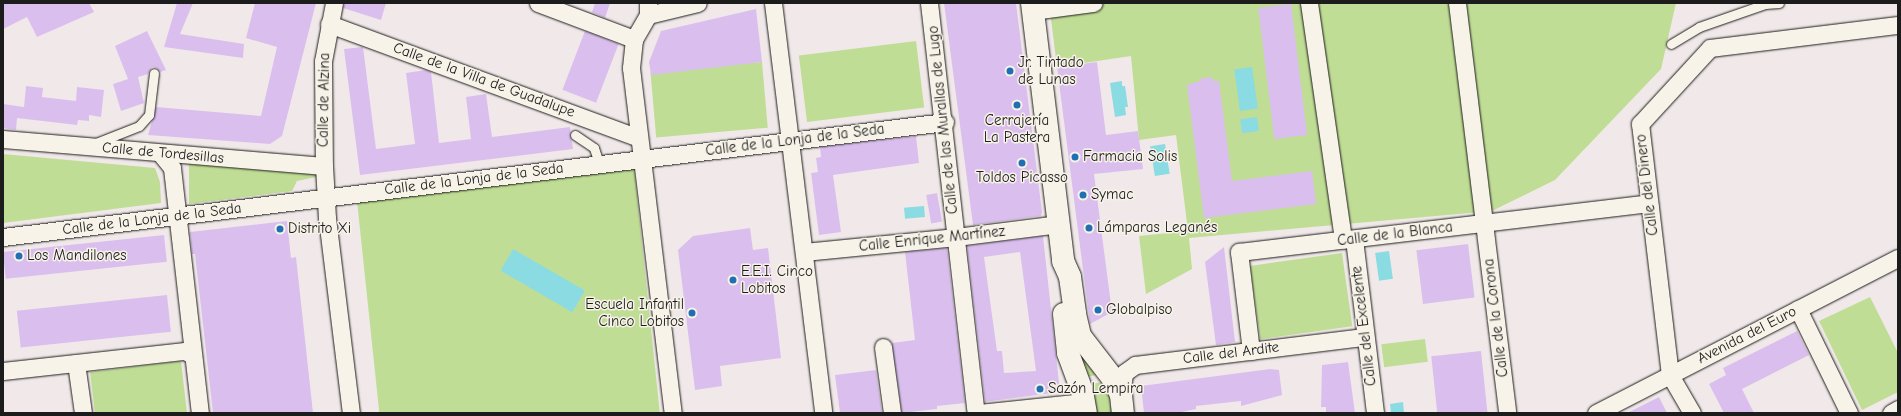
<!DOCTYPE html>
<meta charset="utf-8">
<style>
body{margin:0}
#map{position:relative;width:1901px;height:416px;overflow:hidden;background:#f1e9e9;font-family:"Comic Neue",sans-serif}
div>[style]{position:absolute}
.green>*{inset:0;background:#c0dd95;transform-origin:0 0}
.water>*{inset:0;background:#8adbe2;transform-origin:0 0}
.building>*{inset:0;background:#dabfee;transform-origin:0 0}
.roads{filter:drop-shadow(0 0 1px #1c1c1c) drop-shadow(0 0 1px #1c1c1c)}
.lane>*{height:9px;margin:-4.5px;padding:0 4.5px;transform-origin:4.5px;border-radius:4.5px;background:#f7f3e8}
.street>*{height:17px;margin:-8.5px;padding:0 8.5px;transform-origin:8.5px;border-radius:8.5px;background:#f7f3e8}
.primary>*{height:22px;margin:-11px;padding:0 11px;transform-origin:11px;border-radius:11px;background:#f7f3e8}
.dots>*{width:11px;height:11px;translate:-50% -50%;box-sizing:border-box;border:2px solid #f7f3e8;border-radius:50%}
span{translate:-50% -50%;white-space:nowrap;text-align:center;line-height:1.15;-webkit-text-stroke:3px #f7f3e8;paint-order:stroke}
.poi-label{font-size:15px;color:#1c1c1c}
.left{translate:0 -50%;text-align:left}
.right{translate:-100% -50%;text-align:right}
.street-label{font-size:15px;color:#1c1c1c}
.frame{position:absolute;inset:0;border:4px solid #1c1c1c;pointer-events:none}
</style>
<div id="map">
<div class="green">
<i style="clip-path:polygon(1049px 3px,1676px 3px,1661px 69px,1555px 180px,1492px 211px,1189px 238px,1192px 269px,1146px 294px,1139px 236px,1188px 231px,1176px 135px,1139px 140px,1131px 56px,1057px 67px)"></i>
<i style="left:916px;top:41px;width:67px;height:118px;rotate:83deg"></i>
<i style="left:762px;top:62px;width:66px;height:112px;rotate:85deg"></i>
<i style="clip-path:polygon(3px 154px,155px 168px,160px 182px,161px 203px,3px 223px)"></i>
<i style="clip-path:polygon(189px 162px,316px 169px,316px 177px,297px 181px,292px 191px,189px 204px)"></i>
<i style="left:634px;top:167px;width:248px;height:279px;rotate:84deg"></i>
<i style="left:1342px;top:253px;width:74px;height:93px;rotate:82deg"></i>
<i style="clip-path:polygon(1870px 297px,1898px 353px,1898px 392px,1862px 410px,1819px 321px)"></i>
<i style="left:1425px;top:339px;width:23px;height:44px;rotate:83deg"></i>
<i style="clip-path:polygon(1081px 358px,1086px 358px,1097px 375px,1086px 377px)"></i>
<i style="clip-path:polygon(181px 361px,187px 413px,95px 413px,90px 372px)"></i>
<i style="clip-path:polygon(1103px 382px,1108px 389px,1112px 413px,1092px 413px,1085px 385px)"></i>
</div>
<div class="water">
<i style="left:1252px;top:67px;width:42px;height:18px;rotate:82deg"></i>
<i style="clip-path:polygon(1122px 81px,1122px 86px,1125px 86px,1128px 107px,1125px 107px,1126px 115px,1115px 117px,1110px 83px)"></i>
<i style="left:1257px;top:117px;width:14px;height:17px;rotate:82deg"></i>
<i style="left:1165px;top:144px;width:30px;height:15px;rotate:81deg"></i>
<i style="left:924px;top:206px;width:11px;height:20px;rotate:85deg"></i>
<i style="left:513px;top:249px;width:83px;height:25px;rotate:30deg"></i>
<i style="left:1389px;top:251px;width:28px;height:14px;rotate:82deg"></i>
<i style="clip-path:polygon(1403px 402px,1404px 413px,1391px 413px,1390px 404px)"></i>
</div>
<div class="building">
<i style="clip-path:polygon(3px 3px,89px 3px,94px 12px,37px 37px,27px 17px,3px 29px)"></i>
<i style="clip-path:polygon(177px 3px,193px 3px,180px 34px,244px 44px,243px 58px,164px 47px)"></i>
<i style="clip-path:polygon(255px 3px,316px 3px,282px 136px,270px 144px,148px 135px,156px 107px,261px 116px,277px 47px,246px 38px)"></i>
<i style="clip-path:polygon(344px 3px,386px 3px,381px 20px,343px 8px)"></i>
<i style="clip-path:polygon(595px 3px,610px 3px,605px 18px,592px 12px)"></i>
<i style="clip-path:polygon(944px 3px,1016px 3px,1042px 212px,1041px 216px,973px 225px)"></i>
<i style="left:1291px;top:4px;width:132px;height:33px;rotate:83deg"></i>
<i style="clip-path:polygon(756px 9px,762px 62px,651px 75px,649px 62px,661px 31px)"></i>
<i style="clip-path:polygon(147px 31px,166px 70px,160px 72px,157px 68px,152px 67px,148px 74px,138px 77px,144px 103px,121px 111px,113px 84px,128px 79px,115px 46px)"></i>
<i style="left:585px;top:31px;width:36px;height:63px;rotate:21deg"></i>
<i style="clip-path:polygon(363px 47px,376px 149px,415px 144px,406px 73px,426px 70px,431px 72px,439px 143px,471px 139px,466px 97px,486px 94px,492px 137px,570px 127px,573px 149px,360px 175px,344px 49px)"></i>
<i style="clip-path:polygon(1097px 62px,1106px 135px,1138px 131px,1143px 169px,1094px 174px,1112px 312px,1090px 324px,1057px 67px)"></i>
<i style="clip-path:polygon(1212px 77px,1213px 81px,1219px 81px,1232px 181px,1312px 171px,1316px 204px,1204px 218px,1187px 85px,1200px 81px,1199px 79px)"></i>
<i style="clip-path:polygon(26px 86px,43px 88px,42px 97px,76px 101px,77px 87px,104px 90px,101px 117px,89px 115px,89px 121px,78px 120px,77px 125px,17px 118px,16px 130px,3px 128px,3px 104px,24px 107px)"></i>
<i style="clip-path:polygon(916px 136px,919px 163px,833px 175px,841px 232px,819px 235px,811px 173px,818px 172px,816px 158px,821px 157px,820px 147px)"></i>
<i style="left:937px;top:193px;width:29px;height:11px;rotate:80deg"></i>
<i style="clip-path:polygon(287px 221px,291px 258px,296px 257px,313px 413px,213px 413px,195px 254px,192px 254px,190px 232px)"></i>
<i style="clip-path:polygon(750px 228px,753px 250px,768px 248px,781px 358px,720px 366px,722px 386px,695px 390px,678px 250px,693px 236px)"></i>
<i style="left:164px;top:235px;width:27px;height:162px;rotate:84deg"></i>
<i style="clip-path:polygon(evenodd,1043px 236px,1060px 392px,985px 402px,967px 246px,1043px 236px,1020px 252px,1036px 371px,1004px 373px,1002px 351px,997px 351px,984px 257px,1020px 252px)"></i>
<i style="left:1468px;top:244px;width:54px;height:52px;rotate:83deg"></i>
<i style="clip-path:polygon(1224px 247px,1235px 342px,1216px 345px,1205px 262px)"></i>
<i style="clip-path:polygon(947px 248px,965px 403px,937px 406px,937px 409px,902px 413px,892px 343px,915px 340px,905px 252px)"></i>
<i style="left:167px;top:295px;width:37px;height:151px;rotate:84deg"></i>
<i style="clip-path:polygon(1797px 331px,1809px 355px,1742px 389px,1754px 413px,1724px 413px,1709px 384px,1726px 375px,1723px 368px)"></i>
<i style="left:1481px;top:351px;width:62px;height:50px;rotate:84deg"></i>
<i style="clip-path:polygon(1348px 362px,1355px 413px,1326px 413px,1326px 407px,1321px 407px,1322px 365px)"></i>
<i style="clip-path:polygon(1270px 369px,1279px 370px,1282px 395px,1241px 406px,1241px 401px,1196px 406px,1196px 409px,1177px 413px,1144px 413px,1141px 386px)"></i>
<i style="clip-path:polygon(876px 370px,882px 413px,840px 413px,835px 375px)"></i>
<i style="clip-path:polygon(1659px 397px,1667px 413px,1627px 413px)"></i>
</div>
<div class="roads">
<div class="lane">
<i style="left:1671px;top:44px;width:33px;rotate:-31deg"></i>
<i style="left:1699px;top:27px;width:70px;rotate:-19.2deg"></i>
<i style="left:1765px;top:4px;width:14px;rotate:-4deg"></i>
<i style="left:575px;top:135px;width:23px;rotate:34deg"></i>
<i style="left:594px;top:148px;width:16px;rotate:72deg"></i>
<i style="left:96px;top:143px;width:46px;rotate:-21.6deg"></i>
<i style="left:139px;top:126px;width:15px;rotate:-48deg"></i>
<i style="left:149px;top:115px;width:42px;rotate:-83.2deg"></i>
</div>
<div class="street">
<i style="left:334px;top:3px;width:59px;rotate:100.7deg"></i>
<i style="left:323px;top:61px;width:105px;rotate:89.5deg"></i>
<i style="left:324px;top:166px;width:52px;rotate:86.7deg"></i>
<i style="left:327px;top:218px;width:196px;rotate:83deg"></i>
<i style="left:538px;top:3px;width:103px;rotate:20.6deg"></i>
<i style="left:648px;top:3px;width:12px;rotate:90deg"></i>
<i style="left:648px;top:15px;width:28px;rotate:120deg"></i>
<i style="left:634px;top:39px;width:29px;rotate:96deg"></i>
<i style="left:631px;top:68px;width:348px;rotate:83.1deg"></i>
<i style="left:773px;top:3px;width:413px;rotate:83deg"></i>
<i style="left:929px;top:3px;width:413px;rotate:83.5deg"></i>
<i style="left:1309px;top:3px;width:239px;rotate:81.8deg"></i>
<i style="left:1457px;top:3px;width:413px;rotate:83deg"></i>
<i style="left:1033px;top:11px;width:61px;rotate:-7.6deg"></i>
<i style="left:648px;top:15px;width:51px;rotate:-13.5deg"></i>
<i style="left:329px;top:24px;width:330px;rotate:20.2deg"></i>
<i style="left:3px;top:139px;width:322px;rotate:4.8deg"></i>
<i style="left:160px;top:153px;width:19px;rotate:51deg"></i>
<i style="left:172px;top:168px;width:247px;rotate:83.5deg"></i>
<i style="left:3px;top:237px;width:949px;rotate:-6.96deg"></i>
<i style="left:1354px;top:239px;width:175px;rotate:83.1deg"></i>
<i style="left:804px;top:252px;width:153px;rotate:-5.6deg"></i>
<i style="left:956px;top:237px;width:104px;rotate:-7.2deg"></i>
<i style="left:1798px;top:309px;width:116px;rotate:63.9deg"></i>
<i style="left:883px;top:347px;width:67px;rotate:82.2deg"></i>
<i style="left:1251px;top:351px;width:100px;rotate:-96.9deg"></i>
<i style="left:1239px;top:252px;width:413px;rotate:-6.8deg"></i>
<i style="left:76px;top:363px;width:50px;rotate:82deg"></i>
<i style="left:3px;top:371px;width:183px;rotate:-6.3deg"></i>
<i style="left:185px;top:351px;width:8px;rotate:30deg"></i>
<i style="left:1121px;top:395px;width:22px;rotate:-82deg"></i>
<i style="left:1124px;top:373px;width:14px;rotate:-36deg"></i>
<i style="left:1135px;top:365px;width:231px;rotate:-7deg"></i>
<i style="left:978px;top:413px;width:108px;rotate:-5.9deg"></i>
<i style="left:1596px;top:413px;width:339px;rotate:-27.2deg"></i>
<i style="left:1692px;top:413px;width:44px;rotate:-120.1deg"></i>
<i style="left:1670px;top:375px;width:253px;rotate:-96.8deg"></i>
<i style="left:1640px;top:124px;width:103px;rotate:-47.4deg"></i>
<i style="left:1710px;top:48px;width:189px;rotate:-7deg"></i>
<i style="left:1891px;top:413px;width:8px;rotate:-30deg"></i>
</div>
<div class="primary">
<i style="left:1032px;top:3px;width:260px;rotate:83.1deg"></i>
<i style="left:1063px;top:261px;width:17px;rotate:66deg"></i>
<i style="left:1070px;top:277px;width:37px;rotate:82deg"></i>
<i style="left:1075px;top:314px;width:23px;rotate:77deg"></i>
<i style="left:1080px;top:336px;width:56px;rotate:52.3deg"></i>
<i style="left:1114px;top:380px;width:17px;rotate:65deg"></i>
<i style="left:1121px;top:395px;width:18px;rotate:84deg"></i>
<i style="left:1064px;top:314px;width:39px;rotate:84deg"></i>
<i style="left:1068px;top:353px;width:40px;rotate:69.8deg"></i>
<i style="left:1082px;top:391px;width:22px;rotate:80deg"></i>
</div>
</div>
<div class="dots">
<i style="left:1010px;top:71px;background:#1f6fb2"></i>
<i style="left:1017px;top:105px;background:#1f6fb2"></i>
<i style="left:1075px;top:157px;background:#1f6fb2"></i>
<i style="left:1022px;top:163px;background:#1f6fb2"></i>
<i style="left:1083px;top:195px;background:#1f6fb2"></i>
<i style="left:1089px;top:228px;background:#1f6fb2"></i>
<i style="left:280px;top:229px;background:#1f6fb2"></i>
<i style="left:19px;top:256px;background:#1f6fb2"></i>
<i style="left:733px;top:280px;background:#1f6fb2"></i>
<i style="left:1098px;top:310px;background:#1f6fb2"></i>
<i style="left:692px;top:313px;background:#1f6fb2"></i>
<i style="left:1040px;top:389px;background:#1f6fb2"></i>
</div>
<div class="poi-label">
<span class="left" style="left:1018px;top:71px">Jr. Tintado<br>de Lunas</span>
<span style="left:1017px;top:129px">Cerrajería<br>La Pastera</span>
<span class="left" style="left:1083px;top:157px">Farmacia Solis</span>
<span style="left:1022px;top:178px">Toldos Picasso</span>
<span class="left" style="left:1091px;top:195px">Symac</span>
<span class="left" style="left:1097px;top:228px">Lámparas Leganés</span>
<span class="left" style="left:288px;top:229px">Distrito Xi</span>
<span class="left" style="left:27px;top:256px">Los Mandilones</span>
<span class="left" style="left:741px;top:280px">E.E.I. Cinco<br>Lobitos</span>
<span class="right" style="left:684px;top:313px">Escuela Infantil<br>Cinco Lobitos</span>
<span class="left" style="left:1106px;top:310px">Globalpiso</span>
<span class="left" style="left:1048px;top:389px">Sazón Lempira</span>
</div>
<div class="street-label">
<span style="left:484px;top:80px;rotate:20deg">Calle de la Villa de Guadalupe</span>
<span style="left:324px;top:100px;rotate:-89deg">Calle de Alzina</span>
<span style="left:943px;top:120px;rotate:-96deg">Calle de las Murallas de Lugo</span>
<span style="left:795px;top:140px;rotate:-7deg">Calle de la Lonja de la Seda</span>
<span style="left:163px;top:153px;rotate:5deg">Calle de Tordesillas</span>
<span style="left:474px;top:179px;rotate:-7deg">Calle de la Lonja de la Seda</span>
<span style="left:1647px;top:185px;rotate:-97deg">Calle del Dinero</span>
<span style="left:152px;top:219px;rotate:-7deg">Calle de la Lonja de la Seda</span>
<span style="left:1395px;top:234px;rotate:-7deg">Calle de la Blanca</span>
<span style="left:932px;top:239px;rotate:-6deg">Calle Enrique Martínez</span>
<span style="left:1496px;top:318px;rotate:-97deg">Calle de la Corona</span>
<span style="left:1364px;top:326px;rotate:-97deg">Calle del Excelente</span>
<span style="left:1747px;top:335px;rotate:-27deg">Avenida del Euro</span>
<span style="left:1231px;top:353px;rotate:-7deg">Calle del Ardite</span>
</div>
<div class="frame"></div>
</div>
